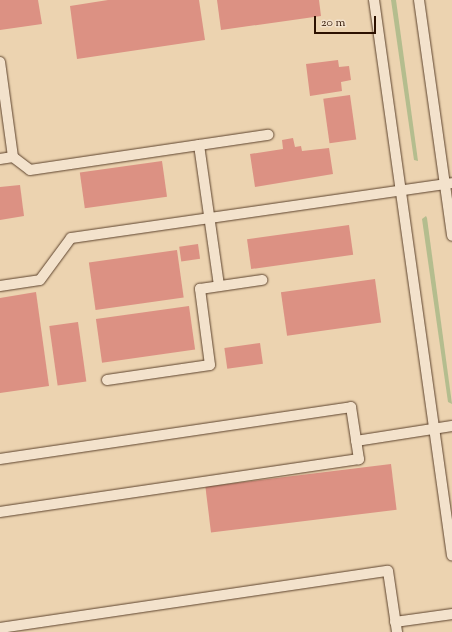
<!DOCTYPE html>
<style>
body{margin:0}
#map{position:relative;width:452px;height:632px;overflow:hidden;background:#ecd3b0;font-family:"Sorts Mill Goudy",serif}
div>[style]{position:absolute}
.green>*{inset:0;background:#b4bd8e}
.building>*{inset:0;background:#dc9183;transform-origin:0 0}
.roads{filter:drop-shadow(0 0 1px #5c422c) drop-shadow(0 0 1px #5c422c)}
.lane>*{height:10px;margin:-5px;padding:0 5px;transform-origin:5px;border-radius:5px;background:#f3e2cc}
span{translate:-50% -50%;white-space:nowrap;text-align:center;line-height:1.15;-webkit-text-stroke:3px #f3e2cc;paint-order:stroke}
.scale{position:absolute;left:314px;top:16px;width:62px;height:18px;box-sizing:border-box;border:2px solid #2c1100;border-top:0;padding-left:5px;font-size:12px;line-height:14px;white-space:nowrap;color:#2c1100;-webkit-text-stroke:3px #f3e2cc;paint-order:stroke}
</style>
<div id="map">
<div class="green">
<i style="clip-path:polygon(391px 0,396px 0,418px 161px,414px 160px)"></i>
<i style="clip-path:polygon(426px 216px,427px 218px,452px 404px,448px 402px,422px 219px)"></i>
</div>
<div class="building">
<i style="clip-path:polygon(0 0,38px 0,42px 24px,0 30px)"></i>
<i style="clip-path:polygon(108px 0,199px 0,205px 40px,77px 59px,70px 6px)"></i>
<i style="clip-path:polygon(217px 0,319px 0,321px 16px,221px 30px)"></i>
<i style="clip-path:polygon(338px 60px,339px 67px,349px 66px,351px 80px,341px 82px,342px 91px,310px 96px,306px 64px)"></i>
<i style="left:350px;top:95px;width:45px;height:27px;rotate:82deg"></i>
<i style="clip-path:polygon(293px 138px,295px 147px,301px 146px,302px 151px,329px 148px,333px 174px,255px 187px,250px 154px,283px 149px,282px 140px)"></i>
<i style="left:162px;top:161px;width:36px;height:83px;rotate:82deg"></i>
<i style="clip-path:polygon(20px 185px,24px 216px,0 220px,0 187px)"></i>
<i style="left:349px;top:225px;width:30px;height:103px;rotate:82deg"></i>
<i style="left:198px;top:244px;width:15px;height:19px;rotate:82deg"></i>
<i style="left:177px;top:250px;width:48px;height:89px;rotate:82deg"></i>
<i style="left:375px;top:279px;width:44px;height:95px;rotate:82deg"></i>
<i style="clip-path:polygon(36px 292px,49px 386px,0 393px,0 298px)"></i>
<i style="left:189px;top:306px;width:44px;height:94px;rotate:82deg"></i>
<i style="left:78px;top:322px;width:60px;height:29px;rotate:82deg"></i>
<i style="left:260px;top:343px;width:21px;height:36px;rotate:82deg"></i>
<i style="left:391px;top:464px;width:46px;height:187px;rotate:83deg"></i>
</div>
<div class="roads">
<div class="lane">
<i style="left:374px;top:0;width:561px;rotate:82.01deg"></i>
<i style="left:419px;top:0;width:238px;rotate:82deg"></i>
<i style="left:0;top:62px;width:96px;rotate:82.2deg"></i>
<i style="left:13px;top:157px;width:21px;rotate:37deg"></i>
<i style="left:30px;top:170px;width:241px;rotate:-8.4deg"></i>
<i style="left:199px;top:145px;width:142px;rotate:81.9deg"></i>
<i style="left:0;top:159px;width:13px;rotate:-9deg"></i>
<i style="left:0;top:286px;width:40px;rotate:-8.5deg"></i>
<i style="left:40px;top:280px;width:52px;rotate:-53.6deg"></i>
<i style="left:71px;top:238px;width:385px;rotate:-8.2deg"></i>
<i style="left:107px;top:380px;width:104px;rotate:-8.3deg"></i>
<i style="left:210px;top:365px;width:77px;rotate:-97.5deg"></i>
<i style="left:200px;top:289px;width:63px;rotate:-8.3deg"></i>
<i style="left:356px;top:441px;width:97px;rotate:-8.9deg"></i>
<i style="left:0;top:459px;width:355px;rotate:-8.4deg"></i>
<i style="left:351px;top:407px;width:53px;rotate:81.3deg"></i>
<i style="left:359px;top:459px;width:363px;rotate:171.6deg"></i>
<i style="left:395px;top:622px;width:58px;rotate:-8deg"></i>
<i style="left:0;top:628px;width:392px;rotate:-8.4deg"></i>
<i style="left:388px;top:571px;width:62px;rotate:81.6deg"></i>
</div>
</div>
<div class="scale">20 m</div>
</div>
